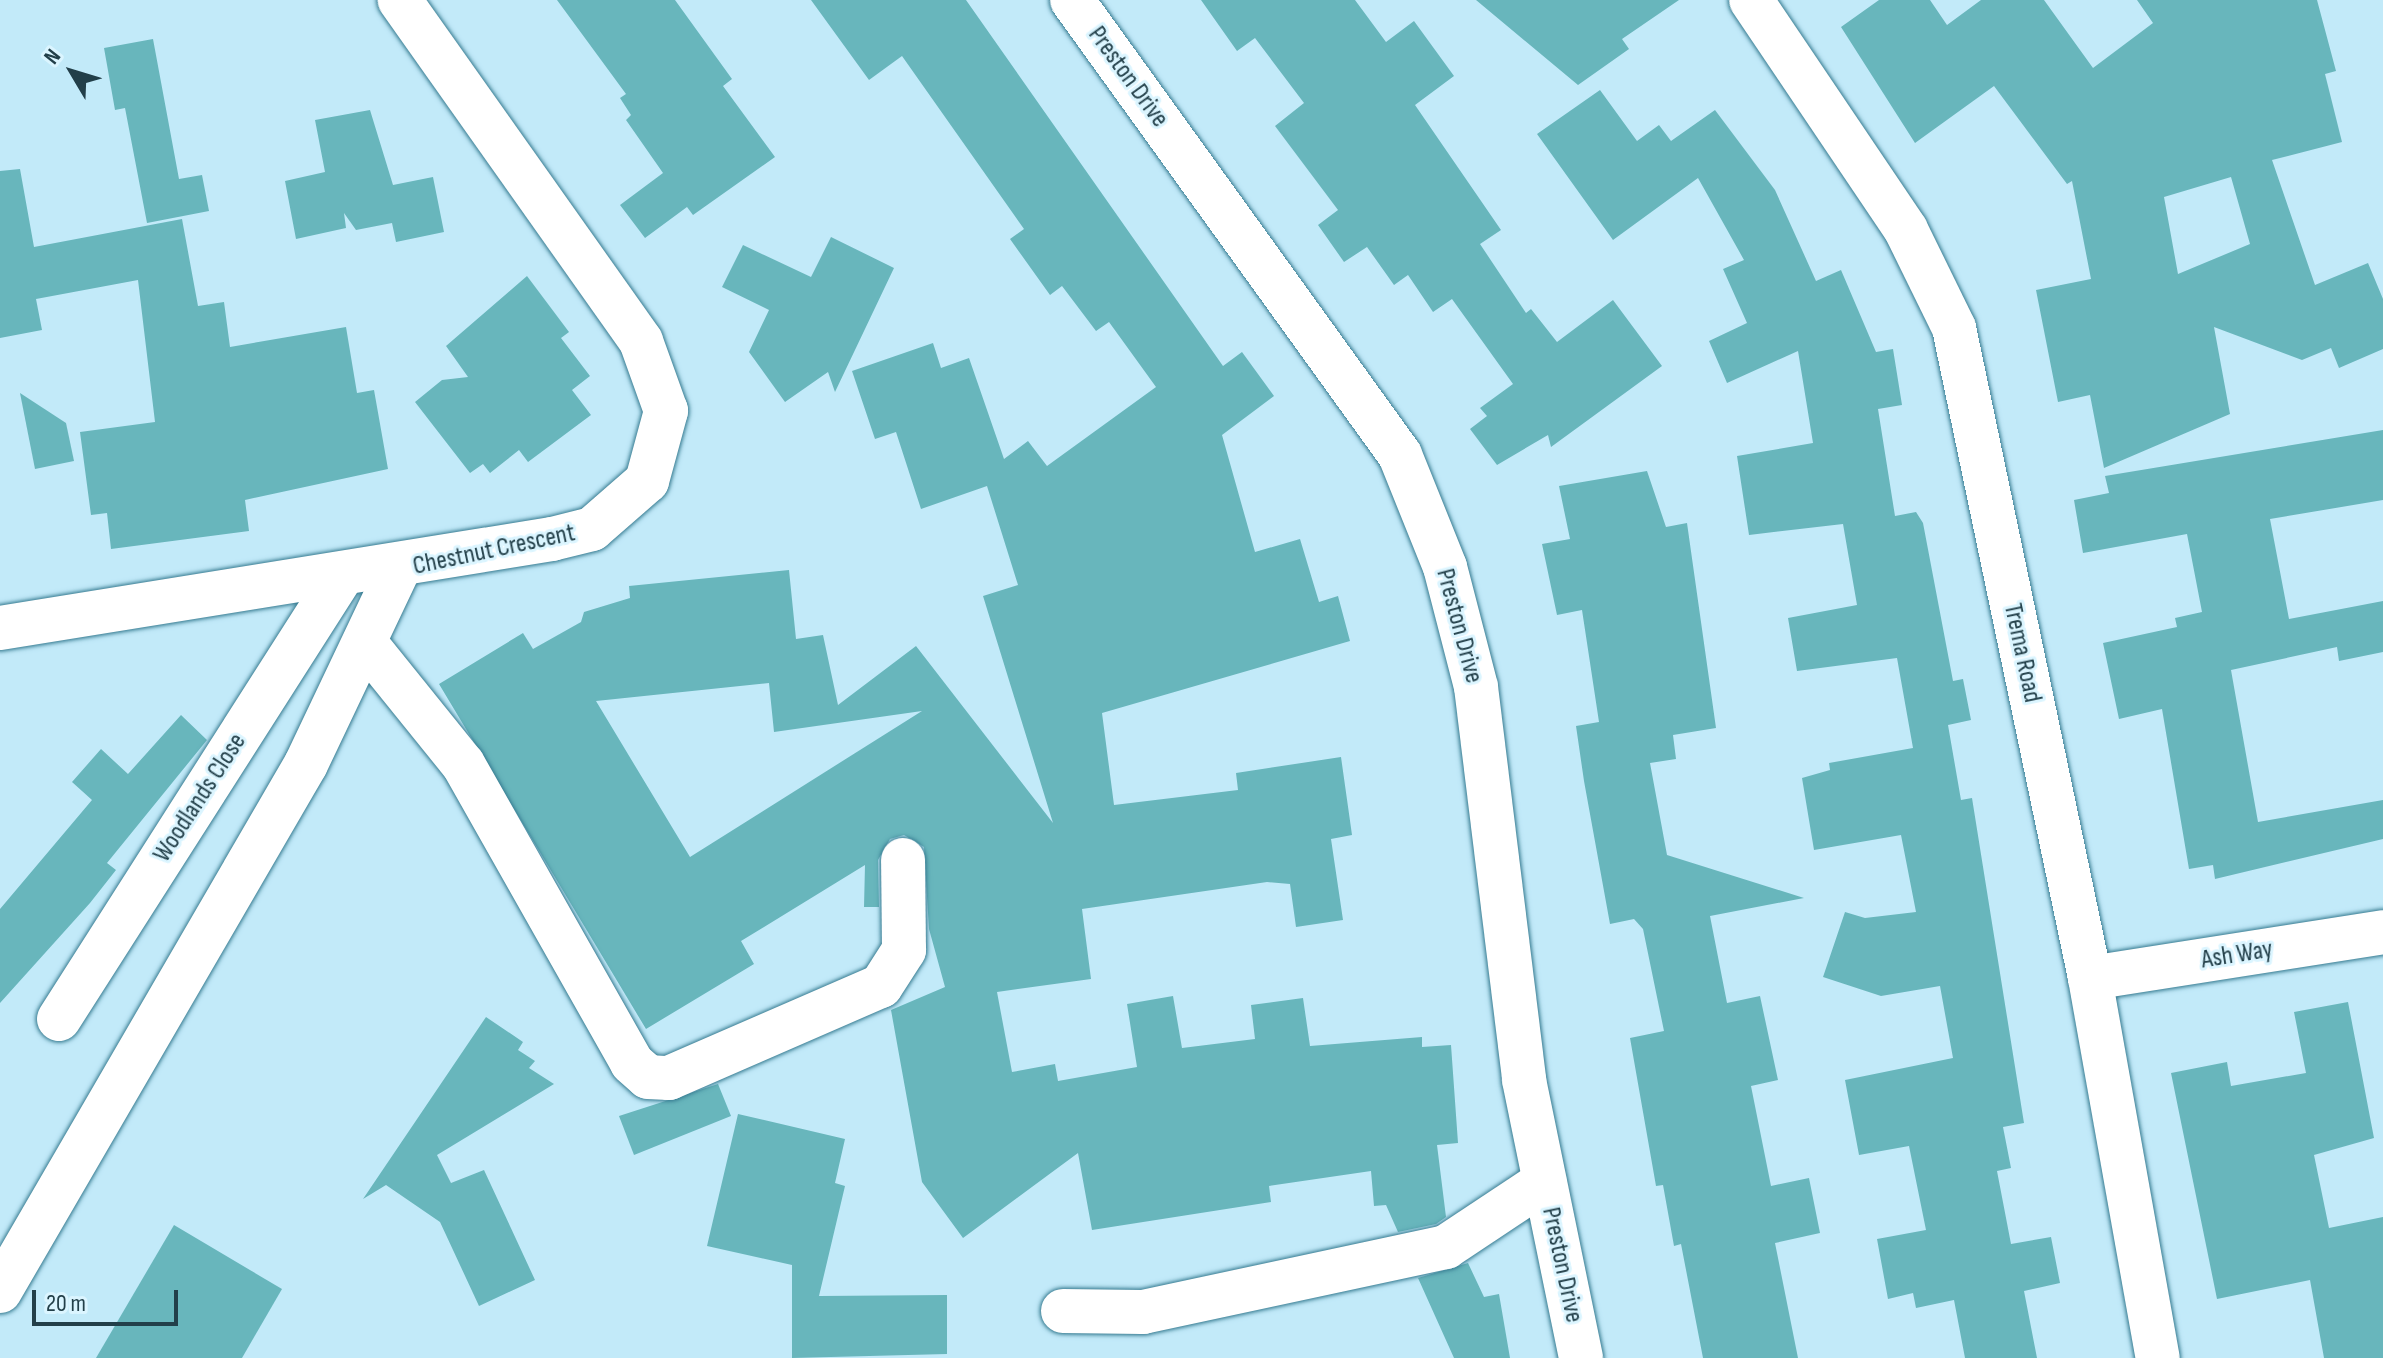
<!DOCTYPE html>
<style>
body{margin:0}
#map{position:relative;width:2383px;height:1358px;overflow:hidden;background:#c2eaf9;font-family:"Sofia Sans Condensed",sans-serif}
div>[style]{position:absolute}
.building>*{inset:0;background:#68b6bc}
.roads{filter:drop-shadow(0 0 2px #367b91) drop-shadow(0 0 2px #367b91)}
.minor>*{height:44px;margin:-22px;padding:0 22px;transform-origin:22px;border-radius:22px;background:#fff}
span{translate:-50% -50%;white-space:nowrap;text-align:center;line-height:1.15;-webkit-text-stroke:6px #dbf5ff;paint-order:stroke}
.street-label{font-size:26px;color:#223f49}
.north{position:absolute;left:32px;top:32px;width:80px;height:80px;-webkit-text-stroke:6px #dbf5ff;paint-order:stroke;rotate:308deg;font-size:22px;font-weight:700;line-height:32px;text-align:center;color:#223f49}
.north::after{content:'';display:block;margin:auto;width:28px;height:36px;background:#223f49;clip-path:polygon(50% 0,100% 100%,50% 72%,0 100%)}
.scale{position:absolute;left:32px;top:1290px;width:146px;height:36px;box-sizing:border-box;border:4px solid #223f49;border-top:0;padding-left:10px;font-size:24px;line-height:28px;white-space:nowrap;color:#223f49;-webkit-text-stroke:6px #dbf5ff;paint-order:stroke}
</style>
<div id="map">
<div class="building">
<i style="clip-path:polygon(557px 0,675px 0,732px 79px,723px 86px,775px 157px,693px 215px,687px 207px,645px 238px,620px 205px,663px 173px,626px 120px,631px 115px,620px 98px,626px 94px)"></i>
<i style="clip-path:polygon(evenodd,811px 0,966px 0,1223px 366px,1242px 352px,1274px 396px,1222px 435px,1255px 552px,1300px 539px,1319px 602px,1338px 596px,1350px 641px,1102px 713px,1114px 805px,1238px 790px,1236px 773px,1341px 757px,1352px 835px,1331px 839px,1343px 920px,1296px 927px,1290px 884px,1267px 882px,1082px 909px,1091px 979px,997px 992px,1012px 1072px,1055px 1064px,1058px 1081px,1137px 1067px,1127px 1004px,1173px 996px,1182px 1048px,1255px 1039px,1251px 1005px,1303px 998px,1310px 1046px,1422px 1037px,1422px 1047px,1451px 1045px,1458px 1143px,1437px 1145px,1446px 1217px,1436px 1224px,1398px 1232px,1386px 1205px,1374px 1206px,1371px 1171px,1269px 1186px,1271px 1202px,1092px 1230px,1078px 1153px,963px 1238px,922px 1182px,891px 1010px,945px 987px,929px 929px,924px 847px,904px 835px,890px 839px,878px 860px,879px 907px,864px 907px,865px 865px,741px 941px,754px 964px,646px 1029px,439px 684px,523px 633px,533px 649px,581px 622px,584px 612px,630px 598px,629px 586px,789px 570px,796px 639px,823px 635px,838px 705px,916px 646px,1053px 823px,983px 596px,1018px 585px,987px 486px,921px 509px,896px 432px,875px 439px,852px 371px,933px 343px,941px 368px,969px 358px,1004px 459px,1028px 441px,1047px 466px,1156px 387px,1109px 322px,1096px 331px,1062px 286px,1050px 295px,1010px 239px,1024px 229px,902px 56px,869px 80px,811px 0,769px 683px,774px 732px,922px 711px,690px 857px,596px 701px,769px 683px)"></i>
<i style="clip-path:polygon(1201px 0,1355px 0,1386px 42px,1414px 21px,1454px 76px,1415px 105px,1501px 230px,1480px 244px,1526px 313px,1531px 309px,1557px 342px,1613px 300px,1662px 366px,1551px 447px,1548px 435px,1497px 465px,1470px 429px,1487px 416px,1480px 408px,1513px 384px,1452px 299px,1433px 312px,1408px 275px,1394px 285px,1367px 247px,1344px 262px,1318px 225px,1338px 210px,1275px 126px,1304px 103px,1255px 38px,1237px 51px)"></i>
<i style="clip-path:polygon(1476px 0,1679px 0,1622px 39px,1629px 49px,1578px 85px)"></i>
<i style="clip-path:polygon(evenodd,1879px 0,1930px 0,1947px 25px,1981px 0,2044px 0,2093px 68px,2153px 23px,2137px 0,2317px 0,2336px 71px,2325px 74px,2342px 142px,2272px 160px,2315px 285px,2368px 263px,2383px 299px,2383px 349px,2339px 368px,2331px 348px,2302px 360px,2214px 327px,2230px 414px,2104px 468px,2090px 395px,2058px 402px,2036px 290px,2091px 279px,2072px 181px,2067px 184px,1994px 86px,1915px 143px,1841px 27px,1879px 0,2231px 177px,2250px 244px,2178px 274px,2164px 197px,2231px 177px)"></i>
<i style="clip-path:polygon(153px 39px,179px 179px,202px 175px,209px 211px,147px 223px,125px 108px,115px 110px,104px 48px)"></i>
<i style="clip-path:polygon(1600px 90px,1637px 141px,1659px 125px,1671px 141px,1715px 110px,1775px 190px,1816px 281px,1841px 270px,1876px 352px,1893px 349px,1902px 405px,1878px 409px,1895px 516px,1916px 512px,1923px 523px,1953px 681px,1963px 679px,1971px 720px,1948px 725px,1961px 800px,1972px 798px,2024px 1123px,2003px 1127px,2011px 1168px,1997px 1171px,2011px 1244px,2051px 1237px,2060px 1283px,2024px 1291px,2037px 1358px,1965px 1358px,1954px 1300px,1916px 1308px,1913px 1293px,1888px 1299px,1877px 1239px,1926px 1230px,1909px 1146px,1859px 1155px,1845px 1080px,1953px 1058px,1940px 986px,1881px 996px,1823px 977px,1845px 912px,1865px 918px,1916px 912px,1901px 835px,1814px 850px,1802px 778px,1830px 770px,1829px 763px,1913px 748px,1897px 658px,1797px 671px,1788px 618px,1857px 605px,1843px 524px,1749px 535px,1737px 456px,1813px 443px,1798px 351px,1727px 383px,1709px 341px,1747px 323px,1723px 269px,1744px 260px,1698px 178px,1613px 240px,1537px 134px)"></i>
<i style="clip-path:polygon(370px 110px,393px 185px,433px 177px,444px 232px,396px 242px,392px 223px,356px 230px,344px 213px,346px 228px,296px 239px,285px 181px,325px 172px,315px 120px)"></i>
<i style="clip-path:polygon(20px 169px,34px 247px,182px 219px,198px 306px,224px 302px,230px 347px,346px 327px,357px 393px,374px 390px,388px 469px,245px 500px,249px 531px,111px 549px,107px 513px,91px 515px,80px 432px,155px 422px,138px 280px,36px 299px,42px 330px,0 338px,0 171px)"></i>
<i style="clip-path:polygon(831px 237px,894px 268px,835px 392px,828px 372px,785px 402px,749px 352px,769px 310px,722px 287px,743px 245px,811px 277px)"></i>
<i style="clip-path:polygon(527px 276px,569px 332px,561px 338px,590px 376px,572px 390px,591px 415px,528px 462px,519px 450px,490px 473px,483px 464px,470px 473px,415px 402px,442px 380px,468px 377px,446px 346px)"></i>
<i style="clip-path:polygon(20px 393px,66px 423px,74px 461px,35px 469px)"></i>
<i style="clip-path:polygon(2383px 430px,2383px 500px,2270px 519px,2289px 619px,2383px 601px,2383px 652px,2339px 661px,2337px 647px,2231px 670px,2258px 822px,2383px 800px,2383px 839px,2215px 879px,2213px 865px,2189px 869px,2162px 709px,2119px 719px,2103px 643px,2177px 627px,2175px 618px,2202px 612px,2187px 534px,2083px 553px,2074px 500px,2109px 493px,2105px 476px)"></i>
<i style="clip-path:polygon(1647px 471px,1666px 527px,1687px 523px,1716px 728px,1673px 735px,1676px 759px,1650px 763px,1667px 855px,1804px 898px,1710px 916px,1727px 1003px,1760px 996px,1778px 1080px,1751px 1086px,1771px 1186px,1809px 1178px,1820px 1233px,1775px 1243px,1798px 1358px,1703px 1358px,1681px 1244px,1674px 1246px,1663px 1185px,1656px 1186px,1630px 1038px,1664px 1031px,1643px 929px,1634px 919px,1610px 924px,1584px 781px,1576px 726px,1599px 722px,1582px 610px,1557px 615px,1542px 544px,1570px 539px,1559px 486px)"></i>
<i style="clip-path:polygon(181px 715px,207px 740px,107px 863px,116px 870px,90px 903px,0 1003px,0 909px,92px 800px,72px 782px,101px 749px,128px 774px)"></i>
<i style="clip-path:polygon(2348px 1002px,2374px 1138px,2314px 1155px,2329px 1228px,2383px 1217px,2383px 1358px,2324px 1358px,2310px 1280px,2217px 1299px,2171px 1073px,2227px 1062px,2231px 1086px,2306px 1073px,2294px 1012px)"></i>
<i style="clip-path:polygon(486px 1017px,523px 1042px,518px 1050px,535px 1061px,529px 1068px,554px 1084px,437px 1155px,451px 1183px,484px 1170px,535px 1280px,479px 1306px,440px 1222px,386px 1185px,363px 1199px)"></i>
<i style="clip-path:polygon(718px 1084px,731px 1116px,634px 1155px,619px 1116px)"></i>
<i style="clip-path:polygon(738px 1114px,845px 1139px,835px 1183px,845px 1186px,819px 1296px,947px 1295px,947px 1354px,792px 1358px,792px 1265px,707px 1246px)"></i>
<i style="clip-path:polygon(174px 1225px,282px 1289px,242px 1358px,96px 1358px)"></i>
<i style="clip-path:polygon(1468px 1263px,1484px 1297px,1499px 1294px,1510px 1358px,1454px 1358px,1418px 1278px)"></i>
</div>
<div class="roads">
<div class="minor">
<i style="left:1072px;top:0;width:561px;rotate:54.21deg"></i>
<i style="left:1400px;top:455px;width:121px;rotate:68.1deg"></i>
<i style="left:1445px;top:567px;width:124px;rotate:75.5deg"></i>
<i style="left:1476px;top:687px;width:396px;rotate:83deg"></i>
<i style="left:1524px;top:1080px;width:284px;rotate:78.4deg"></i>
<i style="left:1751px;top:0;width:277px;rotate:56deg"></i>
<i style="left:1906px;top:230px;width:109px;rotate:63.9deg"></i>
<i style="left:1954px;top:328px;width:664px;rotate:78.18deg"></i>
<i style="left:2090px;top:978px;width:386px;rotate:79.9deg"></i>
<i style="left:0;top:628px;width:559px;rotate:-9.16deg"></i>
<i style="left:552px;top:539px;width:41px;rotate:-14deg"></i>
<i style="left:592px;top:529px;width:73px;rotate:-41.1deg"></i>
<i style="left:647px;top:481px;width:73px;rotate:-74.8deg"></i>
<i style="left:666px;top:411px;width:74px;rotate:-109.7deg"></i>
<i style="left:641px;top:341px;width:418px;rotate:-125.3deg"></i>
<i style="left:366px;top:644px;width:154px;rotate:51.1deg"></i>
<i style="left:463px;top:764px;width:343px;rotate:60.5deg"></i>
<i style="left:632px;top:1063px;width:21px;rotate:41deg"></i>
<i style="left:648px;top:1077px;width:21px;rotate:3deg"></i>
<i style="left:669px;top:1078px;width:231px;rotate:-23.5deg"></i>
<i style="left:881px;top:986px;width:43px;rotate:-57.4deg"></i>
<i style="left:904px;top:950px;width:90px;rotate:-90.6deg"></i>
<i style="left:2090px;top:978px;width:297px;rotate:-8.9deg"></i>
<i style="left:59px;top:1019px;width:524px;rotate:-57.46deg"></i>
<i style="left:0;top:1291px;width:609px;rotate:-59.86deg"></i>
<i style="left:306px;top:764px;width:215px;rotate:-64.6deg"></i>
<i style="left:1063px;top:1311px;width:80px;rotate:0.7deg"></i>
<i style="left:1143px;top:1312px;width:310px;rotate:-12.1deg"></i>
<i style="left:1446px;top:1247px;width:118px;rotate:-33.6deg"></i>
</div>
</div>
<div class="street-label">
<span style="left:1128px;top:77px;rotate:54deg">Preston Drive</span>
<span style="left:494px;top:550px;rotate:-12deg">Chestnut Crescent</span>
<span style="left:1459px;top:626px;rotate:75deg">Preston Drive</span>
<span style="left:2022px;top:653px;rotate:78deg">Trema Road</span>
<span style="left:200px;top:798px;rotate:-57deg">Woodlands Close</span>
<span style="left:2237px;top:955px;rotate:-9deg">Ash Way</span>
<span style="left:1562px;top:1265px;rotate:78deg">Preston Drive</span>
</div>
<div class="north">N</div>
<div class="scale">20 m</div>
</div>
